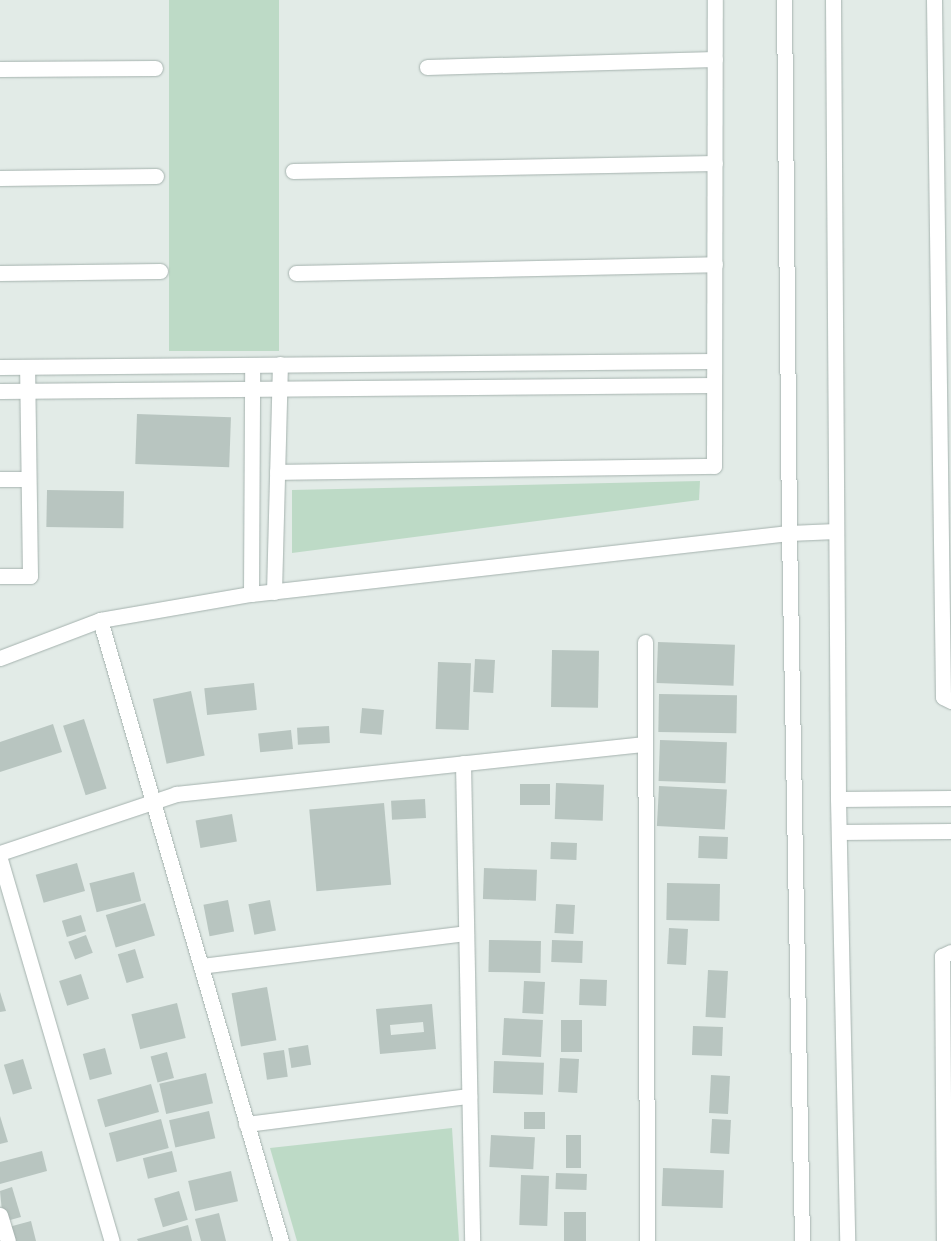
<!DOCTYPE html>
<style>
body{margin:0}
#map{position:relative;width:951px;height:1241px;overflow:hidden;background:#e2ebe7;font-family:"Titillium Web",sans-serif}
div>[style]{position:absolute}
.green>*{inset:0;background:#bddac6;transform-origin:0 0}
.building>*{inset:0;background:#b8c5c0;transform-origin:0 0}
.roads{filter:drop-shadow(0 0 1px #a5b2ae) drop-shadow(0 0 1px #a5b2ae)}
.minor>*{height:15px;margin:-7.5px;padding:0 7.5px;transform-origin:7.5px;border-radius:7.5px;background:#fff}
span{translate:-50% -50%;white-space:nowrap;text-align:center;line-height:1.15;-webkit-text-stroke:4px #f2f8f5;paint-order:stroke}
</style>
<div id="map">
<div class="green">
<i style="left:169px;top:0;width:110px;height:351px"></i>
<i style="clip-path:polygon(700px 481px,699px 500px,292px 553px,292px 490px)"></i>
<i style="clip-path:polygon(452px 1128px,459px 1241px,297px 1241px,270px 1148px)"></i>
</div>
<div class="building">
<i style="left:137px;top:414px;width:94px;height:50px;rotate:2deg"></i>
<i style="left:47px;top:490px;width:77px;height:37px;rotate:1deg"></i>
<i style="left:658px;top:642px;width:77px;height:41px;rotate:2deg"></i>
<i style="left:552px;top:650px;width:47px;height:57px;rotate:1deg"></i>
<i style="left:475px;top:659px;width:20px;height:33px;rotate:3deg"></i>
<i style="left:438px;top:662px;width:33px;height:67px;rotate:2deg"></i>
<i style="left:254px;top:683px;width:27px;height:50px;rotate:84deg"></i>
<i style="left:191px;top:691px;width:66px;height:39px;rotate:78deg"></i>
<i style="left:659px;top:694px;width:78px;height:38px;rotate:1deg"></i>
<i style="left:362px;top:708px;width:22px;height:25px;rotate:5deg"></i>
<i style="left:84px;top:719px;width:73px;height:22px;rotate:72deg"></i>
<i style="clip-path:polygon(53px 724px,62px 752px,0 772px,0 742px)"></i>
<i style="left:329px;top:726px;width:17px;height:32px;rotate:87deg"></i>
<i style="left:291px;top:730px;width:19px;height:33px;rotate:84deg"></i>
<i style="left:660px;top:740px;width:67px;height:41px;rotate:2deg"></i>
<i style="left:556px;top:783px;width:48px;height:36px;rotate:2deg"></i>
<i style="left:520px;top:784px;width:30px;height:21px"></i>
<i style="left:659px;top:786px;width:68px;height:40px;rotate:3deg"></i>
<i style="left:425px;top:799px;width:19px;height:34px;rotate:87deg"></i>
<i style="left:384px;top:803px;width:82px;height:75px;rotate:85deg"></i>
<i style="left:232px;top:814px;width:28px;height:37px;rotate:80deg"></i>
<i style="left:699px;top:836px;width:29px;height:22px;rotate:2deg"></i>
<i style="left:551px;top:842px;width:26px;height:17px;rotate:2deg"></i>
<i style="left:77px;top:863px;width:29px;height:43px;rotate:74deg"></i>
<i style="left:484px;top:868px;width:53px;height:31px;rotate:2deg"></i>
<i style="left:134px;top:872px;width:30px;height:46px;rotate:76deg"></i>
<i style="left:667px;top:883px;width:53px;height:37px;rotate:1deg"></i>
<i style="left:228px;top:900px;width:32px;height:25px;rotate:79deg"></i>
<i style="left:270px;top:900px;width:31px;height:22px;rotate:79deg"></i>
<i style="left:145px;top:903px;width:34px;height:41px;rotate:73deg"></i>
<i style="left:556px;top:904px;width:19px;height:29px;rotate:3deg"></i>
<i style="left:81px;top:915px;width:17px;height:20px;rotate:73deg"></i>
<i style="left:669px;top:928px;width:19px;height:36px;rotate:3deg"></i>
<i style="left:86px;top:935px;width:19px;height:19px;rotate:69deg"></i>
<i style="left:489px;top:940px;width:52px;height:32px;rotate:1deg"></i>
<i style="left:552px;top:940px;width:31px;height:22px;rotate:2deg"></i>
<i style="left:135px;top:949px;width:30px;height:18px;rotate:73deg"></i>
<i style="left:708px;top:970px;width:20px;height:47px;rotate:3deg"></i>
<i style="left:81px;top:974px;width:26px;height:23px;rotate:72deg"></i>
<i style="left:580px;top:979px;width:27px;height:26px;rotate:2deg"></i>
<i style="left:524px;top:981px;width:21px;height:32px;rotate:3deg"></i>
<i style="left:267px;top:987px;width:54px;height:36px;rotate:80deg"></i>
<i style="clip-path:polygon(0 992px,6px 1011px,0 1012px)"></i>
<i style="left:177px;top:1003px;width:36px;height:47px;rotate:76deg"></i>
<i style="clip-path:polygon(evenodd,432px 1004px,436px 1049px,380px 1054px,376px 1009px,432px 1004px,423px 1022px,424px 1032px,391px 1035px,390px 1025px,423px 1022px)"></i>
<i style="left:504px;top:1018px;width:39px;height:37px;rotate:3deg"></i>
<i style="left:561px;top:1020px;width:21px;height:32px"></i>
<i style="left:693px;top:1026px;width:30px;height:29px;rotate:2deg"></i>
<i style="left:308px;top:1045px;width:20px;height:20px;rotate:81deg"></i>
<i style="left:105px;top:1048px;width:27px;height:23px;rotate:75deg"></i>
<i style="left:284px;top:1050px;width:27px;height:21px;rotate:82deg"></i>
<i style="left:167px;top:1052px;width:27px;height:17px;rotate:75deg"></i>
<i style="left:560px;top:1058px;width:19px;height:34px;rotate:3deg"></i>
<i style="left:23px;top:1059px;width:31px;height:20px;rotate:73deg"></i>
<i style="left:494px;top:1061px;width:50px;height:32px;rotate:2deg"></i>
<i style="left:206px;top:1073px;width:31px;height:48px;rotate:77deg"></i>
<i style="left:711px;top:1075px;width:19px;height:38px;rotate:3deg"></i>
<i style="left:151px;top:1084px;width:29px;height:56px;rotate:74deg"></i>
<i style="left:209px;top:1111px;width:28px;height:41px;rotate:77deg"></i>
<i style="left:524px;top:1112px;width:21px;height:17px"></i>
<i style="clip-path:polygon(0 1116px,8px 1142px,0 1144px)"></i>
<i style="left:161px;top:1119px;width:30px;height:54px;rotate:75deg"></i>
<i style="left:712px;top:1119px;width:19px;height:34px;rotate:3deg"></i>
<i style="left:491px;top:1135px;width:44px;height:32px;rotate:3deg"></i>
<i style="left:566px;top:1135px;width:15px;height:33px"></i>
<i style="clip-path:polygon(42px 1151px,47px 1171px,0 1184px,0 1162px)"></i>
<i style="left:172px;top:1151px;width:21px;height:30px;rotate:76deg"></i>
<i style="left:663px;top:1168px;width:61px;height:38px;rotate:2deg"></i>
<i style="left:231px;top:1171px;width:31px;height:44px;rotate:77deg"></i>
<i style="left:556px;top:1173px;width:31px;height:16px;rotate:2deg"></i>
<i style="left:521px;top:1175px;width:28px;height:50px;rotate:2deg"></i>
<i style="clip-path:polygon(12px 1187px,21px 1217px,3px 1222px,0 1191px)"></i>
<i style="left:179px;top:1191px;width:30px;height:26px;rotate:73deg"></i>
<i style="left:564px;top:1212px;width:22px;height:29px"></i>
<i style="clip-path:polygon(219px 1213px,226px 1241px,201px 1241px,195px 1219px)"></i>
<i style="clip-path:polygon(31px 1221px,36px 1241px,9px 1241px,5px 1228px)"></i>
<i style="clip-path:polygon(188px 1225px,192px 1241px,138px 1241px,137px 1239px)"></i>
</div>
<div class="roads">
<div class="minor">
<i style="left:784px;top:0;width:533px;rotate:89.46deg"></i>
<i style="left:789px;top:533px;width:708px;rotate:88.95deg"></i>
<i style="left:833px;top:0;width:799px;rotate:89.64deg"></i>
<i style="left:838px;top:799px;width:442px;rotate:88.8deg"></i>
<i style="left:934px;top:0;width:697px;rotate:89.26deg"></i>
<i style="left:943px;top:697px;width:9px;rotate:27deg"></i>
<i style="left:427px;top:67px;width:288px;rotate:-1.6deg"></i>
<i style="left:0;top:69px;width:155px;rotate:-0.4deg"></i>
<i style="left:293px;top:171px;width:422px;rotate:-1.1deg"></i>
<i style="left:0;top:178px;width:156px;rotate:-0.7deg"></i>
<i style="left:0;top:273px;width:160px;rotate:-0.7deg"></i>
<i style="left:296px;top:273px;width:419px;rotate:-1.2deg"></i>
<i style="left:0;top:367px;width:714px;rotate:-0.48deg"></i>
<i style="left:0;top:391px;width:714px;rotate:-0.48deg"></i>
<i style="left:277px;top:472px;width:437px;rotate:-0.8deg"></i>
<i style="left:714px;top:466px;width:466px;rotate:-89.9deg"></i>
<i style="left:0;top:479px;width:28px"></i>
<i style="left:0;top:576px;width:30px"></i>
<i style="left:30px;top:576px;width:209px;rotate:-90.8deg"></i>
<i style="left:274px;top:592px;width:228px;rotate:-88.5deg"></i>
<i style="left:251px;top:594px;width:229px;rotate:-89.7deg"></i>
<i style="left:100px;top:620px;width:647px;rotate:73.75deg"></i>
<i style="left:645px;top:642px;width:599px;rotate:89.81deg"></i>
<i style="left:0;top:658px;width:107px;rotate:-20.8deg"></i>
<i style="left:100px;top:620px;width:153px;rotate:-9.8deg"></i>
<i style="left:251px;top:594px;width:541px;rotate:-6.47deg"></i>
<i style="left:789px;top:533px;width:47px;rotate:-2.4deg"></i>
<i style="left:463px;top:763px;width:478px;rotate:88.9deg"></i>
<i style="left:838px;top:799px;width:113px;rotate:-0.5deg"></i>
<i style="left:839px;top:832px;width:112px;rotate:-0.5deg"></i>
<i style="left:0;top:853px;width:186px;rotate:-18.5deg"></i>
<i style="left:176px;top:794px;width:471px;rotate:-6.1deg"></i>
<i style="left:0;top:859px;width:398px;rotate:73.7deg"></i>
<i style="left:201px;top:966px;width:267px;rotate:-7.1deg"></i>
<i style="left:246px;top:1124px;width:225px;rotate:-7.2deg"></i>
<i style="left:0;top:1215px;width:27px;rotate:73deg"></i>
<i style="left:944px;top:1241px;width:285px;rotate:-90.4deg"></i>
<i style="left:942px;top:956px;width:10px;rotate:-24deg"></i>
</div>
</div>
</div>
